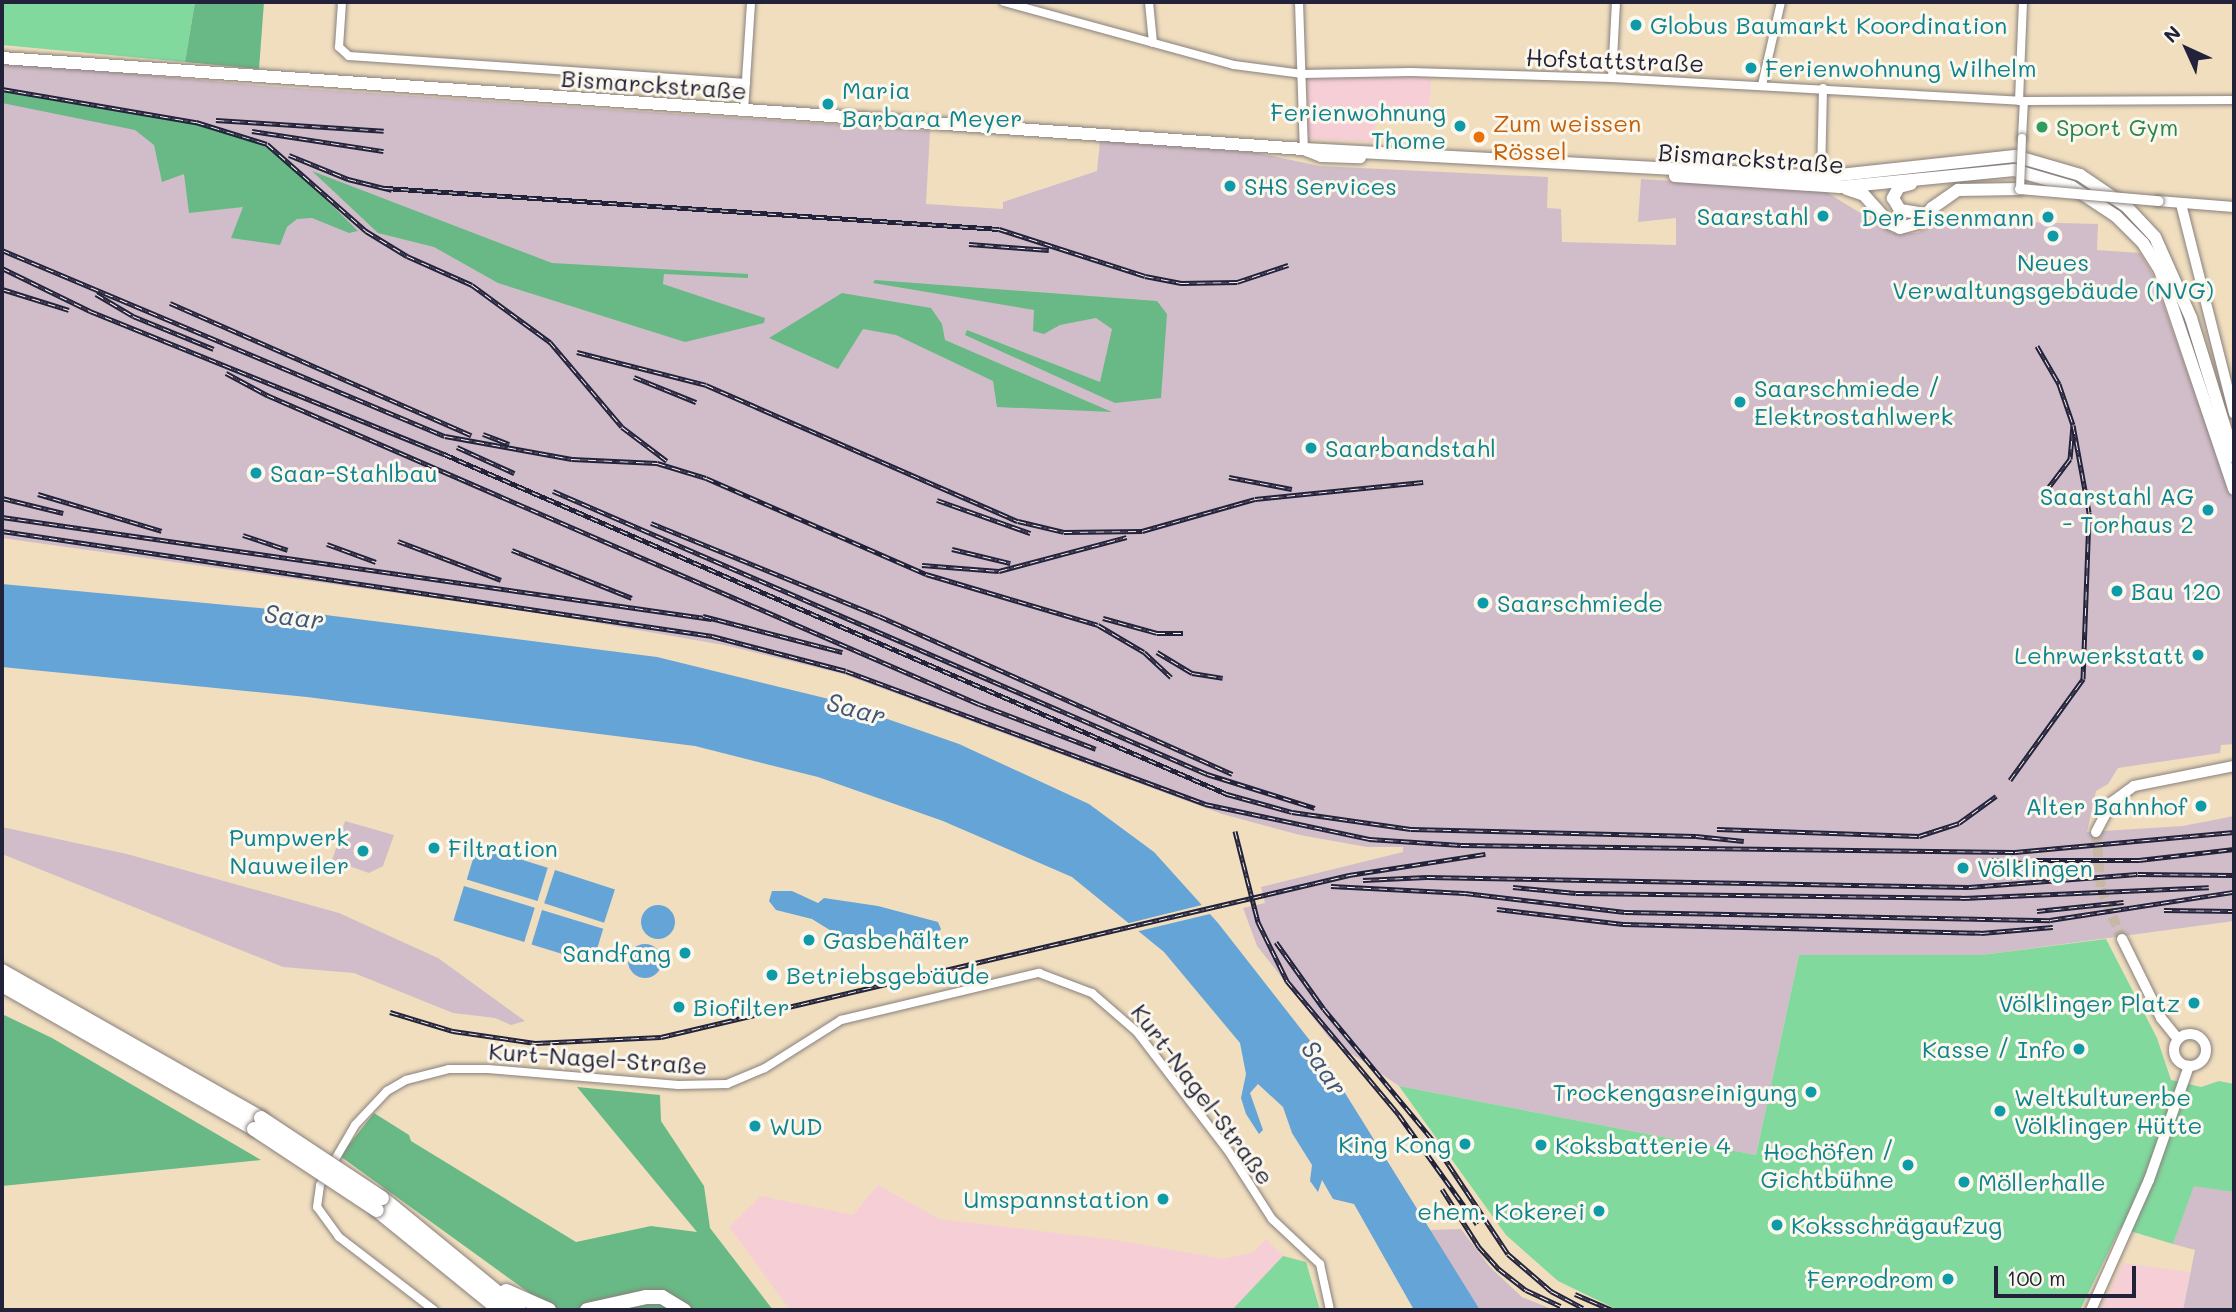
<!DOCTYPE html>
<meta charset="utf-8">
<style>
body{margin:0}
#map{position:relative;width:2236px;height:1312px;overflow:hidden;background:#f0debf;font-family:Mali,sans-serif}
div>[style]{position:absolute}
.built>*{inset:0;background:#f6cfd6}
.industrial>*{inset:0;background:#d1bdc9}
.green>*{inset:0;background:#81d99e}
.forest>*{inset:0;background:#68b985}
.water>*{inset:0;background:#65a4d7;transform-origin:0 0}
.round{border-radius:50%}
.pier>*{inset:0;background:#f0debf}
.secondary-tunnel>*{height:10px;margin-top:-5px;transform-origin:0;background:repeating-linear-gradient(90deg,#c7b8a5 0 10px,transparent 0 15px)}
.roads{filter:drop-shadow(0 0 2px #89807d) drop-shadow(0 0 2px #89807d)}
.street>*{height:8px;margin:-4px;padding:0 4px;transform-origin:4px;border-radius:4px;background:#fff}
.secondary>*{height:10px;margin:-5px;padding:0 5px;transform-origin:5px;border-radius:5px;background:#fff}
.secondary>.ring{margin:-5px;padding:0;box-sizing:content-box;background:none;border:10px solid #fff;border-radius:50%}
.primary>*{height:12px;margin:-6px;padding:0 6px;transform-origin:6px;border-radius:6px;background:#fff}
.highway>*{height:14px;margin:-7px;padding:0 7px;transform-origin:7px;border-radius:7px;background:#fff}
.rail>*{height:5px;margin-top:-2.5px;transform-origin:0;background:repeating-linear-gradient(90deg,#fbf7ec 0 8px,#22223b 0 16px);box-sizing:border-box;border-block:2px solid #22223b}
.bridges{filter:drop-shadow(0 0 2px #89807d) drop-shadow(0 0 2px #89807d)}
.street-bridge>*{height:8px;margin:-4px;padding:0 4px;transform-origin:4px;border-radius:4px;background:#fff}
.secondary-bridge>*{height:10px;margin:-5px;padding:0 5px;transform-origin:5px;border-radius:5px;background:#fff}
.highway-bridge>*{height:14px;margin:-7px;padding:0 7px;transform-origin:7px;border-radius:7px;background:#fff}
.dots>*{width:19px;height:19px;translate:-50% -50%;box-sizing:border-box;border:4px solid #fbf7ec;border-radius:50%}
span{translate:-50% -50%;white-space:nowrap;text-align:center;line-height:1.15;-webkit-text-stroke:6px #fbf7ec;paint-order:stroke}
.culture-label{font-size:24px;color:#0d838f}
.left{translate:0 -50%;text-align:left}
.right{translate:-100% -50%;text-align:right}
.street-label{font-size:24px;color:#22223b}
.food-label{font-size:24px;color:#c56008}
.leisure-label{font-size:24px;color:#27864d}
.water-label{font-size:26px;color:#3d5679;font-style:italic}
.frame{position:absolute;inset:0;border:4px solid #22223b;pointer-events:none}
.north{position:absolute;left:2152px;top:14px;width:70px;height:70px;-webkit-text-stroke:5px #fbf7ec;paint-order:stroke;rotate:315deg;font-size:19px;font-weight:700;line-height:28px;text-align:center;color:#22223b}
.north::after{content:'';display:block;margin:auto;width:24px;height:32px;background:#22223b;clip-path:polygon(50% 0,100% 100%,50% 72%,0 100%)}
.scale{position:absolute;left:1994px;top:1266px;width:142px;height:32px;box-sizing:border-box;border:4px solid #22223b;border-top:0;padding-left:9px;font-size:21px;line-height:24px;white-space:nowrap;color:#22223b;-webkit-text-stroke:5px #fbf7ec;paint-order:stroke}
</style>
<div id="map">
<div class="built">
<i style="clip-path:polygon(1308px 75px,1431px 77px,1429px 118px,1376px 118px,1374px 142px,1307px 139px)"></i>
<i style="clip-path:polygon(878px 1185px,939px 1219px,1116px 1240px,1224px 1259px,1254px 1252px,1266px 1239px,1283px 1256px,1232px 1310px,790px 1310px,729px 1227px,761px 1196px,853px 1215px)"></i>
<i style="clip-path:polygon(2123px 1263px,2190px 1272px,2183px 1310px,2100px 1310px)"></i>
</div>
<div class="industrial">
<i style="clip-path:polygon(2px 62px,266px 86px,930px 131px,926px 204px,1003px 209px,1003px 202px,1097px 171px,1100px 141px,1253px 152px,1319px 166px,1548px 177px,1547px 208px,1561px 209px,1562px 242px,1676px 245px,1676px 218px,1638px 222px,1641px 179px,1823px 190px,1893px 233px,1917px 233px,1943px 220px,2098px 224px,2097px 250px,2140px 253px,2153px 275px,2234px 504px,2234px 744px,2221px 745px,2220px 753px,2118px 768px,2108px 784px,2096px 791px,2087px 832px,2183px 826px,2234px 816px,2234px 921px,1981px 955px,1799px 955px,1756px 1155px,1399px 1086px,1330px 1039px,1257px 946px,1243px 908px,1265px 903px,1261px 887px,1403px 852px,1403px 847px,1367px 847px,1300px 835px,1222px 814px,843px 674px,724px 645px,539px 613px,2px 538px)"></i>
<i style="clip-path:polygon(345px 821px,394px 835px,383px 866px,369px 873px,332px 860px)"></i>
<i style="clip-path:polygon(2px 827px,127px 854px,339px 913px,438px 958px,525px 1021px,511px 1025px,495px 1018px,453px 1013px,354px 973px,283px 967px,2px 854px)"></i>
<i style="clip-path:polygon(2194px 1185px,2234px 1192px,2234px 1310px,2183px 1310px,2195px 1250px,2173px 1244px)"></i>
<i style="clip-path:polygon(1461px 1229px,1490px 1267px,1522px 1297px,1554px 1310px,1480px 1310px,1428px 1230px)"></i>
</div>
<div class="green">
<i style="clip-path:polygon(2px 2px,195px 2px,185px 62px,2px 45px)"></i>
<i style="clip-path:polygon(2106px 939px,2157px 1038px,2171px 1080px,2201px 1087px,2219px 1081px,2234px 1084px,2234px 1192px,2194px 1186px,2173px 1244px,2120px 1228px,2080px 1310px,1618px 1310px,1558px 1281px,1506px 1235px,1399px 1086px,1756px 1155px,1799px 955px,1981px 955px)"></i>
<i style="clip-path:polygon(1283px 1256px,1306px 1262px,1320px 1310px,1232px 1310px)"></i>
</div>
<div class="forest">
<i style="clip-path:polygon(195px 2px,264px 2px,259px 69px,185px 62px)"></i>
<i style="clip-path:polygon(2px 91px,195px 123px,248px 137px,283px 157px,358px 231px,349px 233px,312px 218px,297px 219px,287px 227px,280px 245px,231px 238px,243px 207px,189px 213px,184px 174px,162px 182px,154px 145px,135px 130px,2px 103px)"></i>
<i style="clip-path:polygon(312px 171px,552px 263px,748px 274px,748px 278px,664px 274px,663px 284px,765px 318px,764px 323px,685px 342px,498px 283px,434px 247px,378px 233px)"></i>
<i style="clip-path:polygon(875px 280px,1157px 301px,1167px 314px,1161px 398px,1115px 403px,965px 335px,967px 330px,1100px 382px,1112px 329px,1096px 318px,1060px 325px,1044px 334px,1033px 331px,1034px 310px,873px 283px)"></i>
<i style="clip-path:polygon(842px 293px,931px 308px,942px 324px,945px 340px,1112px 412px,997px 407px,993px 381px,896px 335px,863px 329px,838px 369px,769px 338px)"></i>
<i style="clip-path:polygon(2px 1014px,52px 1038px,261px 1160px,2px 1186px)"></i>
<i style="clip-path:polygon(577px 1087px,660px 1095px,661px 1121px,704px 1186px,710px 1228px,773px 1310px,553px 1310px,340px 1156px,374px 1113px,409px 1135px,411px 1141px,576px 1242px,651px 1226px,697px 1232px)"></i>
</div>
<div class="water">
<i style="clip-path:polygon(2px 584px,302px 612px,657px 657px,833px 700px,959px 744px,1089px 804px,1154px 852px,1218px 923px,1322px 1056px,1480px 1310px,1414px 1310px,1354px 1204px,1333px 1199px,1322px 1180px,1318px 1192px,1310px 1181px,1312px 1165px,1292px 1133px,1283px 1107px,1258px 1084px,1250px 1093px,1263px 1130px,1259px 1134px,1246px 1114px,1241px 1098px,1246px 1074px,1240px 1043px,1164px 952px,1072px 877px,943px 821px,818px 777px,695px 746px,307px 697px,2px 667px)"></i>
<i style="left:477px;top:846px;width:74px;height:35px;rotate:17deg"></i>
<i style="left:555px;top:870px;width:63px;height:35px;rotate:18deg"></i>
<i style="left:464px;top:886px;width:74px;height:36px;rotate:17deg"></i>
<i style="clip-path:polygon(772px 891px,792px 891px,818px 903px,824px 898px,878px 906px,938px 922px,941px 929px,926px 946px,841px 937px,812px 919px,776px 910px,769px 901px)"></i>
<i class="round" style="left:641px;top:905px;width:34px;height:34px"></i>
<i style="left:542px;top:910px;width:64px;height:36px;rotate:17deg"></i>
<i class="round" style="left:628px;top:944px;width:34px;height:34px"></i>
</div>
<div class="pier">
<i style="clip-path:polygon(1206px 904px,1214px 913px,1135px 932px,1125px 924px)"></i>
</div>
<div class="secondary-tunnel">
<i style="left:2096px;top:832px;width:57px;rotate:85deg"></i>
<i style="left:2101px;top:889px;width:54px;rotate:67.2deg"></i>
</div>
<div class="roads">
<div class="street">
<i style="left:342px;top:2px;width:45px;rotate:93.8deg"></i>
<i style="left:339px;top:47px;width:13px;rotate:42deg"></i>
<i style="left:349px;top:56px;width:398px;rotate:3.9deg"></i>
<i style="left:1004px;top:2px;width:238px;rotate:15.3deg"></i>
<i style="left:1234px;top:65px;width:69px;rotate:7.5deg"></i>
<i style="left:1302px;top:74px;width:109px;rotate:-1.1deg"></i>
<i style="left:1411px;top:72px;width:201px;rotate:1.7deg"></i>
<i style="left:1612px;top:78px;width:413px;rotate:3.2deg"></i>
<i style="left:2024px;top:101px;width:210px;rotate:-0.3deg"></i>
<i style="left:1149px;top:2px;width:41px;rotate:84.4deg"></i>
<i style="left:1299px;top:2px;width:147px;rotate:88.1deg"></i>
<i style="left:1612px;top:78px;width:76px;rotate:-87deg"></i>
<i style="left:1762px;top:85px;width:85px;rotate:-77.1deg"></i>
<i style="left:2019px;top:101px;width:99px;rotate:-87.7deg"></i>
<i style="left:744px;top:111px;width:109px;rotate:-86.3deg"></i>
<i style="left:2022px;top:138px;width:37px;rotate:-87deg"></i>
<i style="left:1821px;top:177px;width:89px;rotate:-88.7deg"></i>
<i style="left:434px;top:1310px;width:120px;rotate:-142.5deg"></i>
<i style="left:339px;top:1237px;width:37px;rotate:-126deg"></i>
<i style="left:317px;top:1207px;width:22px;rotate:-82deg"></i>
<i style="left:320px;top:1185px;width:69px;rotate:-59.7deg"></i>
<i style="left:355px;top:1125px;width:47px;rotate:-46.7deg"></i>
<i style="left:387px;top:1091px;width:22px;rotate:-30deg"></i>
<i style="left:406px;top:1080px;width:44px;rotate:-14.3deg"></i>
<i style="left:449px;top:1069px;width:39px"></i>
<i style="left:488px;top:1069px;width:191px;rotate:4.8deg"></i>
<i style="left:678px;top:1085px;width:49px;rotate:-1.2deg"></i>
<i style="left:727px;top:1084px;width:41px;rotate:-22.8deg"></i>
<i style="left:765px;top:1068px;width:90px;rotate:-32.3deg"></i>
<i style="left:841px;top:1020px;width:204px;rotate:-13.4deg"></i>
<i style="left:1039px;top:973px;width:57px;rotate:20.7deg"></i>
<i style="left:1092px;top:993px;width:60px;rotate:40.9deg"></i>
<i style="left:1137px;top:1032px;width:151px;rotate:52.5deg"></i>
<i style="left:1229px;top:1152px;width:80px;rotate:57.3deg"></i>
<i style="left:1272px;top:1219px;width:66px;rotate:43.2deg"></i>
<i style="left:1320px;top:1264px;width:47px;rotate:77.7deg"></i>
</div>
<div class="secondary">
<i style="left:2158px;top:201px;width:76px;rotate:4.5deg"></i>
<i style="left:2181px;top:204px;width:216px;rotate:75.8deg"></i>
<i style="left:2096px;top:832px;width:34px;rotate:-62deg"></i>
<i style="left:2112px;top:802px;width:27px;rotate:-36deg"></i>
<i style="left:2134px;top:786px;width:102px;rotate:-11.3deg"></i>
<i style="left:2122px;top:939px;width:88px;rotate:63.7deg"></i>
<i style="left:2161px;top:1018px;width:27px;rotate:51deg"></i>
<i class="ring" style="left:2174px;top:1034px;width:22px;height:22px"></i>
<i style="left:2091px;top:1310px;width:142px;rotate:-66deg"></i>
<i style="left:2149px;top:1180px;width:121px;rotate:-70.7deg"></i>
</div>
<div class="primary">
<i style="left:2px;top:58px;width:1305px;rotate:4deg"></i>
<i style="left:1304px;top:149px;width:518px;rotate:3.1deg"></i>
<i style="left:1821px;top:177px;width:195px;rotate:-6.2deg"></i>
<i style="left:2015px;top:156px;width:68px;rotate:16.3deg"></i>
<i style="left:2080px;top:175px;width:55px;rotate:34deg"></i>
<i style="left:2126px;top:206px;width:42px;rotate:46.9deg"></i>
<i style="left:2155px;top:237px;width:89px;rotate:66deg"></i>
<i style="left:2191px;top:318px;width:145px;rotate:72.8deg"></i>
<i style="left:1306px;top:150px;width:17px;rotate:21deg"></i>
<i style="left:1322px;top:156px;width:38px;rotate:2deg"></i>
<i style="left:1675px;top:176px;width:165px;rotate:3.8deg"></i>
<i style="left:1840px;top:187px;width:175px;rotate:-5.6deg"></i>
<i style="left:2014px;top:170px;width:60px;rotate:16.3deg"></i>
<i style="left:2072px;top:187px;width:53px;rotate:33.4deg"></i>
<i style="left:2116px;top:216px;width:38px;rotate:45deg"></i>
<i style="left:2143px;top:243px;width:32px;rotate:58deg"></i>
<i style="left:2160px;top:270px;width:231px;rotate:71.3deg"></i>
<i style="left:1911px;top:184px;width:12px;rotate:166deg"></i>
<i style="left:1899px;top:187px;width:13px;rotate:119deg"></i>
<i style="left:1893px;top:198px;width:14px;rotate:60deg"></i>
<i style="left:1900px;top:210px;width:19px;rotate:9deg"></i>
<i style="left:1847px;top:189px;width:18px;rotate:19deg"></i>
<i style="left:1864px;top:195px;width:38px;rotate:48deg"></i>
<i style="left:1889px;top:223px;width:12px;rotate:24deg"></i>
<i style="left:1900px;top:228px;width:20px;rotate:-15deg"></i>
<i style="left:1919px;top:223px;width:20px;rotate:-49deg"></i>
<i style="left:1932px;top:208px;width:32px;rotate:-35deg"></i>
<i style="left:1958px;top:190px;width:62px;rotate:-0.9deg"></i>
</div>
<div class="highway">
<i style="left:2px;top:971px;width:298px;rotate:29.6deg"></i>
<i style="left:2px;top:985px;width:290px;rotate:29.7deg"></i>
<i style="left:382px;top:1198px;width:177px;rotate:39.3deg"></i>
<i style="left:377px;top:1210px;width:159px;rotate:39.1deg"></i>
<i style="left:506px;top:1291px;width:47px;rotate:23.8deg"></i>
<i style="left:587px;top:1310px;width:60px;rotate:-12.4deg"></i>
<i style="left:646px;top:1297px;width:16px"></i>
<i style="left:662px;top:1297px;width:26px;rotate:31deg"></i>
</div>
</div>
<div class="rail">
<i style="left:2px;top:89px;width:197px;rotate:9.7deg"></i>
<i style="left:196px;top:122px;width:74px;rotate:17.2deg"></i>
<i style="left:267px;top:144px;width:132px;rotate:41.3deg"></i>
<i style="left:366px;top:231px;width:48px;rotate:31.4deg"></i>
<i style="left:407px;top:256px;width:71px;rotate:24deg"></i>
<i style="left:472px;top:285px;width:97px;rotate:36.2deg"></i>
<i style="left:550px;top:342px;width:111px;rotate:49.7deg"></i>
<i style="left:622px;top:427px;width:56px;rotate:37.1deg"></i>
<i style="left:216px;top:120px;width:168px;rotate:3.7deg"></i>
<i style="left:252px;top:131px;width:133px;rotate:8.7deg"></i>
<i style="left:289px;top:155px;width:64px;rotate:22.1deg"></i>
<i style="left:348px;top:179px;width:45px;rotate:14deg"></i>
<i style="left:385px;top:188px;width:615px;rotate:3.82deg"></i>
<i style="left:999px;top:229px;width:153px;rotate:17.8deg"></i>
<i style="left:1145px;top:276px;width:37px;rotate:11deg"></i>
<i style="left:1181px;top:283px;width:56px;rotate:-1deg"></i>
<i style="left:1237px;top:282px;width:54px;rotate:-18.4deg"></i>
<i style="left:969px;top:244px;width:80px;rotate:4.3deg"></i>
<i style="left:2px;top:250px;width:480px;rotate:22.8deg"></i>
<i style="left:445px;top:436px;width:129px;rotate:10.3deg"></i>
<i style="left:572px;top:459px;width:85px;rotate:2.7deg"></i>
<i style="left:657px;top:463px;width:51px;rotate:17deg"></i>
<i style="left:706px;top:478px;width:240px;rotate:23.6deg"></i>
<i style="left:926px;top:574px;width:179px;rotate:16.5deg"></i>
<i style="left:1098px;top:625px;width:53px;rotate:30.4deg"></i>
<i style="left:1144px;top:652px;width:37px;rotate:43deg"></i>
<i style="left:2px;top:268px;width:98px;rotate:26deg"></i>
<i style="left:90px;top:311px;width:382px;rotate:22deg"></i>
<i style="left:444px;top:454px;width:854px;rotate:23.47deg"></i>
<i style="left:1227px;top:794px;width:67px;rotate:15.5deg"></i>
<i style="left:1292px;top:812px;width:120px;rotate:8.1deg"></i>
<i style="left:1411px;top:829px;width:285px;rotate:1.4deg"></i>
<i style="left:1696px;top:836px;width:48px;rotate:5.9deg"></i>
<i style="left:2px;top:289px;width:70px;rotate:17.4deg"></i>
<i style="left:96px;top:294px;width:43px;rotate:30.7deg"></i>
<i style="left:133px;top:316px;width:87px;rotate:22.2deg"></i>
<i style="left:170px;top:303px;width:329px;rotate:23.7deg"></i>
<i style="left:2037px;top:346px;width:44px;rotate:59.9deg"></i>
<i style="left:2059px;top:384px;width:43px;rotate:71.1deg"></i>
<i style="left:2073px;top:425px;width:34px;rotate:95deg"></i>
<i style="left:2070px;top:459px;width:38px;rotate:127deg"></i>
<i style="left:577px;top:352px;width:133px;rotate:14.3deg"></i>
<i style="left:706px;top:385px;width:340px;rotate:23.6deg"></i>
<i style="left:1018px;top:521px;width:47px;rotate:13.4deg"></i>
<i style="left:1064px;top:532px;width:78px;rotate:-0.7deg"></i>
<i style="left:1142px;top:531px;width:117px;rotate:-15.8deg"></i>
<i style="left:1255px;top:499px;width:169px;rotate:-5.8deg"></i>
<i style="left:226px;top:373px;width:47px;rotate:28.2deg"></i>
<i style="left:267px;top:395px;width:776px;rotate:23.46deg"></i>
<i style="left:979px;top:704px;width:125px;rotate:21deg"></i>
<i style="left:634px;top:377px;width:67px;rotate:22deg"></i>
<i style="left:483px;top:434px;width:28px;rotate:21deg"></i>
<i style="left:457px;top:447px;width:63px;rotate:24.5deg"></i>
<i style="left:1229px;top:477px;width:64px;rotate:10.8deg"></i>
<i style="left:553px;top:491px;width:713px;rotate:23.4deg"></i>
<i style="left:1207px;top:774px;width:113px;rotate:17.5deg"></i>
<i style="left:38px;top:494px;width:129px;rotate:16.6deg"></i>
<i style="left:2px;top:498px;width:63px;rotate:13.8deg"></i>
<i style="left:937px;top:500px;width:99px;rotate:19.5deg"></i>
<i style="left:2px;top:517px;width:717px;rotate:8.18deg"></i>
<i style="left:651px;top:523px;width:246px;rotate:22.2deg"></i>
<i style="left:879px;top:616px;width:387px;rotate:24.1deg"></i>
<i style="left:2px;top:531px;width:718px;rotate:8.41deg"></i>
<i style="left:712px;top:636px;width:138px;rotate:14.6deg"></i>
<i style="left:846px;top:671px;width:383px;rotate:20.3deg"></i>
<i style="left:1205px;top:804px;width:168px;rotate:12deg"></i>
<i style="left:1369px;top:839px;width:92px;rotate:3.7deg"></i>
<i style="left:1461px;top:845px;width:554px;rotate:0.72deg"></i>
<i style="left:2015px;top:852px;width:220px;rotate:-5.2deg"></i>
<i style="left:243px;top:535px;width:47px;rotate:18.4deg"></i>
<i style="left:398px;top:541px;width:110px;rotate:20.7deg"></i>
<i style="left:327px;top:544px;width:52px;rotate:20.2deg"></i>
<i style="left:952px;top:549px;width:60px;rotate:13.6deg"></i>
<i style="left:512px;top:550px;width:129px;rotate:21.8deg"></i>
<i style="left:922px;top:565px;width:77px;rotate:4.5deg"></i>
<i style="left:999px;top:571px;width:132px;rotate:-14.9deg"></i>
<i style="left:703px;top:616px;width:144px;rotate:14.5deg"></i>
<i style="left:1103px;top:618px;width:56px;rotate:15.5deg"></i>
<i style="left:1157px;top:633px;width:26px"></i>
<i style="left:1157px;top:652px;width:41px;rotate:31deg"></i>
<i style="left:1192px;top:673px;width:31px;rotate:9deg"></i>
<i style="left:2010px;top:780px;width:125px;rotate:-54.1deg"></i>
<i style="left:2083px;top:679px;width:167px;rotate:-87.9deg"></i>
<i style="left:2089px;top:512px;width:88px;rotate:-100.4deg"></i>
<i style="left:1717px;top:829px;width:202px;rotate:2deg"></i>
<i style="left:1919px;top:836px;width:42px;rotate:-18deg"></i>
<i style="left:1959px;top:823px;width:46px;rotate:-36.1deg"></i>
<i style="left:1235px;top:831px;width:94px;rotate:75.8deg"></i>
<i style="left:1258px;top:922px;width:66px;rotate:63.8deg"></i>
<i style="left:1287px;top:981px;width:175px;rotate:50.1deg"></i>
<i style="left:1399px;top:1115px;width:134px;rotate:54.4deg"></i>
<i style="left:1991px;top:860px;width:52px;rotate:5.5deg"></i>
<i style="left:2035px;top:860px;width:104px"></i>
<i style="left:2139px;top:860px;width:96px;rotate:-6.6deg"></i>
<i style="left:1363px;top:880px;width:64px;rotate:-2.7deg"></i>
<i style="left:1427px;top:877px;width:542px;rotate:1.06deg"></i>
<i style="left:1969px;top:887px;width:169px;rotate:-4.4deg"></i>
<i style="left:2138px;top:874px;width:96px;rotate:0.6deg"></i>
<i style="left:1331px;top:886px;width:134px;rotate:3deg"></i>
<i style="left:1465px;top:893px;width:161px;rotate:6.8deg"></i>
<i style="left:1625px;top:912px;width:425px;rotate:1.1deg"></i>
<i style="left:2050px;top:920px;width:186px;rotate:-8.7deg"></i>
<i style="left:1513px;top:887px;width:63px;rotate:5.4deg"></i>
<i style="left:1576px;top:893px;width:386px;rotate:0.7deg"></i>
<i style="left:1962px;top:898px;width:247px;rotate:-2.5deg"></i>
<i style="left:1497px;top:909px;width:127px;rotate:6.8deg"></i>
<i style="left:1623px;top:924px;width:358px;rotate:1.4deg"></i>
<i style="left:1981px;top:933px;width:72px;rotate:-4.8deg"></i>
<i style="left:2164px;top:910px;width:70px;rotate:0.8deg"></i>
<i style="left:2037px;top:911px;width:87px;rotate:-5.9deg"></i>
<i style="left:1276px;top:942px;width:82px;rotate:54.4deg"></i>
<i style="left:1324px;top:1009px;width:168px;rotate:50.3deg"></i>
<i style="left:1431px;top:1138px;width:139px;rotate:56.4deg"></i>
<i style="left:1508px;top:1254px;width:57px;rotate:40.7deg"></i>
<i style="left:1551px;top:1291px;width:36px;rotate:28deg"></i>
<i style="left:390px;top:1012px;width:66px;rotate:16.8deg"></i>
<i style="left:453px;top:1031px;width:83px;rotate:8.3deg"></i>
<i style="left:535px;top:1043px;width:126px;rotate:-2.7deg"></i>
<i style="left:661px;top:1037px;width:707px;rotate:-13.25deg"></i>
<i style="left:1349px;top:875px;width:138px;rotate:-8.8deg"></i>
<i style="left:1442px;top:1189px;width:69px;rotate:57.5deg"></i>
<i style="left:1479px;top:1247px;width:30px;rotate:48deg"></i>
<i style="left:1499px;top:1269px;width:34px;rotate:38deg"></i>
<i style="left:1526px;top:1290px;width:38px;rotate:25deg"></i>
<i style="left:1575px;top:1294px;width:40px;rotate:23.4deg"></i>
</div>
<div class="bridges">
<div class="street-bridge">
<i style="left:2020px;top:189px;width:51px;rotate:-87.8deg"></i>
</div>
<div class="secondary-bridge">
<i style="left:2020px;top:189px;width:139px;rotate:5deg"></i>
</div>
<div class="highway-bridge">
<i style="left:261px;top:1118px;width:145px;rotate:33.5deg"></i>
<i style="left:254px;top:1129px;width:147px;rotate:33.4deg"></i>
</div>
</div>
<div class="dots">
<i style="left:1636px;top:25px;background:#0f9aa8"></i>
<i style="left:1751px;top:68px;background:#0f9aa8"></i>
<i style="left:828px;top:104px;background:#0f9aa8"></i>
<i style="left:1460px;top:126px;background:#0f9aa8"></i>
<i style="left:2042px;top:127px;background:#2e9e5b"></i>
<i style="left:1479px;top:137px;background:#e8710a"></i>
<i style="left:1230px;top:186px;background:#0f9aa8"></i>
<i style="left:1823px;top:216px;background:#0f9aa8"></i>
<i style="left:2048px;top:217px;background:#0f9aa8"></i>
<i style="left:2053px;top:236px;background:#0f9aa8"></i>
<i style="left:1740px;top:402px;background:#0f9aa8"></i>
<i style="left:1311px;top:448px;background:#0f9aa8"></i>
<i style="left:256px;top:473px;background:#0f9aa8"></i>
<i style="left:2208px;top:510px;background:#0f9aa8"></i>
<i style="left:2117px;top:591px;background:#0f9aa8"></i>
<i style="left:1483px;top:603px;background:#0f9aa8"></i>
<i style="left:2198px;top:655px;background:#0f9aa8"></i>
<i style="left:2201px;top:806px;background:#0f9aa8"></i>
<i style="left:434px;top:848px;background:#0f9aa8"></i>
<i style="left:363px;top:851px;background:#0f9aa8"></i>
<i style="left:1963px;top:868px;background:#0f9aa8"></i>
<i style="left:809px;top:940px;background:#0f9aa8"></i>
<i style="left:685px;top:953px;background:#0f9aa8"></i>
<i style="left:772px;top:975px;background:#0f9aa8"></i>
<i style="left:2194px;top:1003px;background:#0f9aa8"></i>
<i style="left:679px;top:1007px;background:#0f9aa8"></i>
<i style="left:2079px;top:1049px;background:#0f9aa8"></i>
<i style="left:1811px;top:1092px;background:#0f9aa8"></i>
<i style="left:2000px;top:1111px;background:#0f9aa8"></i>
<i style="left:755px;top:1126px;background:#0f9aa8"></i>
<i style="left:1465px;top:1144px;background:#0f9aa8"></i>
<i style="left:1541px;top:1145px;background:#0f9aa8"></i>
<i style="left:1908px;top:1165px;background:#0f9aa8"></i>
<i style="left:1964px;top:1182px;background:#0f9aa8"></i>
<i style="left:1163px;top:1199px;background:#0f9aa8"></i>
<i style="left:1599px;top:1211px;background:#0f9aa8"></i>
<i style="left:1777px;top:1225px;background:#0f9aa8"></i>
<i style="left:1948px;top:1279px;background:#0f9aa8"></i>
</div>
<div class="culture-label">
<span class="left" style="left:1650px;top:25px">Globus Baumarkt Koordination</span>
<span class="left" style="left:1765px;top:68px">Ferienwohnung Wilhelm</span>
<span class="left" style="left:842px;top:104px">Maria<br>Barbara Meyer</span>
<span class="right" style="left:1446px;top:126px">Ferienwohnung<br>Thome</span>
<span class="left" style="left:1244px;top:186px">SHS Services</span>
<span class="right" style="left:1809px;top:216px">Saarstahl</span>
<span class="right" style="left:2034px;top:217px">Der Eisenmann</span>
<span style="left:2053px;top:276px">Neues<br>Verwaltungsgebäude (NVG)</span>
<span class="left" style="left:1754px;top:402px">Saarschmiede /<br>Elektrostahlwerk</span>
<span class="left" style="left:1325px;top:448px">Saarbandstahl</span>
<span class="left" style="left:270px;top:473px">Saar-Stahlbau</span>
<span class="right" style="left:2194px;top:510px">Saarstahl AG<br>- Torhaus 2</span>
<span class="left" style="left:2131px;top:591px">Bau 120</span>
<span class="left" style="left:1497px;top:603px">Saarschmiede</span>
<span class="right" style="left:2184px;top:655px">Lehrwerkstatt</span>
<span class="right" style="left:2187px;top:806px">Alter Bahnhof</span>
<span class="right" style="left:349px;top:851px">Pumpwerk<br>Nauweiler</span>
<span class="left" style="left:448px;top:848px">Filtration</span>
<span class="left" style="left:1977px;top:868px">Völklingen</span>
<span class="left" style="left:823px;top:940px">Gasbehälter</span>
<span class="right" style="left:671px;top:953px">Sandfang</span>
<span class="left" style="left:786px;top:975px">Betriebsgebäude</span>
<span class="right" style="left:2180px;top:1003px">Völklinger Platz</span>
<span class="left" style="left:693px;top:1007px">Biofilter</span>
<span class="right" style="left:2065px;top:1049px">Kasse / Info</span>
<span class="right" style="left:1797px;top:1092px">Trockengasreinigung</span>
<span class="left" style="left:2014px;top:1111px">Weltkulturerbe<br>Völklinger Hütte</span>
<span class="left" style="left:769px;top:1126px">WUD</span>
<span class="right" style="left:1451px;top:1144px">King Kong</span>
<span class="left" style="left:1555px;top:1145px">Koksbatterie 4</span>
<span class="right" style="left:1894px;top:1165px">Hochöfen /<br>Gichtbühne</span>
<span class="left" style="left:1978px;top:1182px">Möllerhalle</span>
<span class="right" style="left:1149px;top:1199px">Umspannstation</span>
<span class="right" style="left:1585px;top:1211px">ehem. Kokerei</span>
<span class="left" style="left:1791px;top:1225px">Koksschrägaufzug</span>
<span class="right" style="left:1934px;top:1279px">Ferrodrom</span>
</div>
<div class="street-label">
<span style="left:1615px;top:60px;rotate:2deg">Hofstattstraße</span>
<span style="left:654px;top:84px;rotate:4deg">Bismarckstraße</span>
<span style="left:1751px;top:158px;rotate:4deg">Bismarckstraße</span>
<span style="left:598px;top:1058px;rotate:4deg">Kurt-Nagel-Straße</span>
<span style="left:1203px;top:1094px;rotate:53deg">Kurt-Nagel-Straße</span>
</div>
<div class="food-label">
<span class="left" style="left:1493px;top:137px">Zum weissen<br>Rössel</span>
</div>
<div class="leisure-label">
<span class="left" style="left:2056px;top:127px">Sport Gym</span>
</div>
<div class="water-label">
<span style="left:294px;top:617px;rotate:7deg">Saar</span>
<span style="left:856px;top:709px;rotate:15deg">Saar</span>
<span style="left:1324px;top:1068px;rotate:56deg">Saar</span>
</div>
<div class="frame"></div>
<div class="north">N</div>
<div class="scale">100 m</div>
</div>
